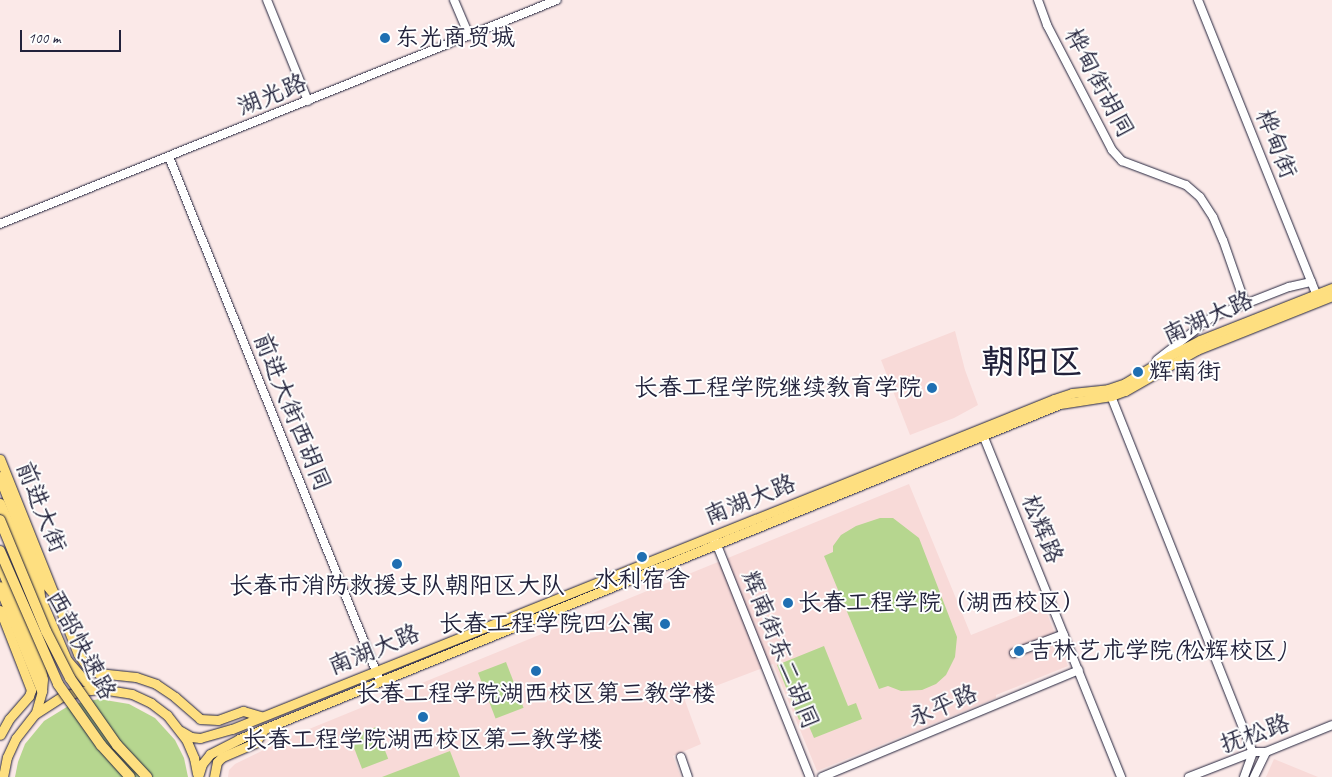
<!DOCTYPE html>
<meta charset="utf-8">
<style>
body{margin:0}
#map{position:relative;width:1332px;height:777px;overflow:hidden;background:#fbe9e8;font-family:Caveat,"LXGW WenKai TC",sans-serif}
div>[style]{position:absolute}
.built>*{inset:0;background:#f8dad8}
.green>*{inset:0;background:#b6d68f;transform-origin:0 0}
.roads{filter:drop-shadow(0 0 1px #22223b) drop-shadow(0 0 1px #22223b)}
.minor>*{height:8px;margin:-4px;padding:0 4px;transform-origin:4px;border-radius:4px;background:#fff}
.major>*{height:9px;margin:-4.5px;padding:0 4.5px;transform-origin:4.5px;border-radius:4.5px;background:#fedf80}
.highway>*{height:10px;margin:-5px;padding:0 5px;transform-origin:5px;border-radius:5px;background:#fedf80}
.bridges{filter:drop-shadow(0 0 1px #22223b) drop-shadow(0 0 1px #22223b)}
.highway-bridge>*{height:10px;margin:-5px;padding:0 5px;transform-origin:5px;border-radius:5px;background:#fedf80}
.dots>*{width:14px;height:14px;translate:-50% -50%;box-sizing:border-box;border:2px solid #fff;border-radius:50%}
span{translate:-50% -50%;white-space:nowrap;text-align:center;line-height:1.15;-webkit-text-stroke:4px #fff;paint-order:stroke}
.poi-label{font-size:24px;color:#22223b}
.left{translate:0 -50%;text-align:left}
.right{translate:-100% -50%;text-align:right}
.street-label{font-size:24px;color:#22223b}
.town-label{font-size:34px;color:#22223b;font-weight:700}
.scale{position:absolute;left:20px;top:30px;width:101px;height:22px;box-sizing:border-box;border:2px solid #22223b;border-top:0;padding-left:6px;font-size:15px;line-height:18px;white-space:nowrap;color:#22223b;-webkit-text-stroke:4px #fff;paint-order:stroke}
</style>
<div id="map">
<div class="built">
<i style="clip-path:polygon(955px 331px,965px 370px,978px 405px,954px 418px,910px 435px,881px 360px)"></i>
<i style="clip-path:polygon(909px 484px,971px 635px,1044px 606px,1068px 666px,996px 695px,996px 698px,817px 771px,773px 664px,684px 698px,701px 744px,673px 756px,681px 777px,228px 777px,229px 770px,235px 764px,292px 736px)"></i>
<i style="clip-path:polygon(1274px 759px,1318px 777px,1266px 777px)"></i>
</div>
<div class="green">
<i style="clip-path:polygon(880px 518px,893px 518px,919px 538px,957px 637px,955px 657px,946px 675px,936px 684px,922px 690px,901px 691px,888px 686px,879px 689px,824px 556px,833px 552px,833px 546px,841px 535px,856px 526px)"></i>
<i style="clip-path:polygon(824px 646px,848px 706px,856px 703px,862px 719px,814px 738px,805px 717px,799px 720px,777px 665px)"></i>
<i style="left:506px;top:662px;width:49px;height:30px;rotate:69deg"></i>
<i style="clip-path:polygon(99px 699px,129px 704px,155px 718px,175px 740px,184px 758px,188px 777px,15px 777px,18px 762px,25px 744px,44px 721px,70px 705px)"></i>
<i style="left:376px;top:727px;width:34px;height:28px;rotate:69deg"></i>
<i style="clip-path:polygon(450px 751px,460px 777px,382px 777px)"></i>
</div>
<div class="roads">
<div class="minor">
<i style="left:267px;top:0;width:109px;rotate:67.9deg"></i>
<i style="left:454px;top:0;width:39px;rotate:67deg"></i>
<i style="left:1038px;top:0;width:27px;rotate:70deg"></i>
<i style="left:1047px;top:25px;width:141px;rotate:62.5deg"></i>
<i style="left:1112px;top:150px;width:15px;rotate:48deg"></i>
<i style="left:1122px;top:161px;width:68px;rotate:20.6deg"></i>
<i style="left:1186px;top:185px;width:18px;rotate:41deg"></i>
<i style="left:1200px;top:197px;width:24px;rotate:57deg"></i>
<i style="left:1213px;top:217px;width:25px;rotate:67deg"></i>
<i style="left:1223px;top:240px;width:67px;rotate:70.8deg"></i>
<i style="left:1198px;top:0;width:322px;rotate:68.1deg"></i>
<i style="left:169px;top:157px;width:565px;rotate:68.07deg"></i>
<i style="left:0;top:224px;width:600px;rotate:-21.91deg"></i>
<i style="left:1157px;top:360px;width:70px;rotate:-38deg"></i>
<i style="left:1212px;top:317px;width:83px;rotate:-21.3deg"></i>
<i style="left:1289px;top:287px;width:23px;rotate:-13deg"></i>
<i style="left:1109px;top:391px;width:389px;rotate:68.3deg"></i>
<i style="left:983px;top:435px;width:369px;rotate:68deg"></i>
<i style="left:715px;top:540px;width:255px;rotate:68.2deg"></i>
<i style="left:1014px;top:653px;width:53px;rotate:-20.8deg"></i>
<i style="left:681px;top:757px;width:21px;rotate:71deg"></i>
<i style="left:822px;top:777px;width:278px;rotate:-22.6deg"></i>
<i style="left:1189px;top:777px;width:69px;rotate:-21.3deg"></i>
<i style="left:1253px;top:752px;width:13px"></i>
<i style="left:1266px;top:752px;width:71px;rotate:-22.2deg"></i>
<i style="left:1244px;top:777px;width:27px;rotate:-70deg"></i>
<i style="left:1254px;top:777px;width:28px;rotate:-64deg"></i>
</div>
<div class="major">
<i style="left:0;top:459px;width:210px;rotate:68.2deg"></i>
<i style="left:78px;top:654px;width:19px;rotate:54deg"></i>
<i style="left:89px;top:669px;width:10px;rotate:24deg"></i>
<i style="left:98px;top:673px;width:38px;rotate:6deg"></i>
<i style="left:136px;top:677px;width:21px;rotate:19deg"></i>
<i style="left:156px;top:684px;width:23px;rotate:34deg"></i>
<i style="left:175px;top:697px;width:33px;rotate:41deg"></i>
<i style="left:200px;top:719px;width:18px;rotate:3deg"></i>
<i style="left:218px;top:720px;width:27px;rotate:-20deg"></i>
<i style="left:243px;top:711px;width:19px;rotate:16deg"></i>
<i style="left:0;top:503px;width:171px;rotate:66.9deg"></i>
<i style="left:67px;top:660px;width:29px;rotate:49deg"></i>
<i style="left:86px;top:682px;width:14px;rotate:25deg"></i>
<i style="left:0;top:566px;width:106px;rotate:67.8deg"></i>
<i style="left:40px;top:664px;width:15px;rotate:79deg"></i>
<i style="left:43px;top:679px;width:12px;rotate:95deg"></i>
<i style="left:42px;top:691px;width:22px;rotate:106deg"></i>
<i style="left:0;top:610px;width:86px;rotate:68.8deg"></i>
<i style="left:31px;top:690px;width:6px;rotate:108deg"></i>
<i style="left:29px;top:696px;width:30px;rotate:131deg"></i>
<i style="left:9px;top:719px;width:18px;rotate:119deg"></i>
<i style="left:181px;top:731px;width:12px;rotate:31deg"></i>
<i style="left:191px;top:737px;width:9px;rotate:6deg"></i>
<i style="left:200px;top:738px;width:33px;rotate:-16deg"></i>
<i style="left:232px;top:729px;width:886px;rotate:-21.87deg"></i>
<i style="left:1054px;top:399px;width:19px;rotate:-18deg"></i>
<i style="left:1072px;top:393px;width:36px;rotate:-6deg"></i>
<i style="left:1108px;top:389px;width:18px;rotate:-19deg"></i>
<i style="left:1125px;top:383px;width:52px;rotate:-31.5deg"></i>
<i style="left:1169px;top:356px;width:35px;rotate:-27deg"></i>
<i style="left:1200px;top:340px;width:142px;rotate:-21.5deg"></i>
<i style="left:3px;top:777px;width:20px;rotate:-79deg"></i>
<i style="left:7px;top:757px;width:21px;rotate:-65deg"></i>
<i style="left:16px;top:738px;width:31px;rotate:-52deg"></i>
<i style="left:35px;top:714px;width:31px;rotate:-33deg"></i>
<i style="left:61px;top:697px;width:21px;rotate:-17deg"></i>
<i style="left:81px;top:691px;width:20px;rotate:-6deg"></i>
<i style="left:101px;top:689px;width:31px;rotate:9deg"></i>
<i style="left:132px;top:694px;width:21px;rotate:25deg"></i>
<i style="left:151px;top:703px;width:20px;rotate:37deg"></i>
<i style="left:167px;top:715px;width:31px;rotate:52deg"></i>
<i style="left:186px;top:739px;width:21px;rotate:67deg"></i>
<i style="left:194px;top:758px;width:16px;rotate:79deg"></i>
<i style="left:198px;top:777px;width:14px;rotate:-73deg"></i>
<i style="left:202px;top:764px;width:13px;rotate:-51deg"></i>
<i style="left:210px;top:754px;width:33px;rotate:-27deg"></i>
<i style="left:239px;top:739px;width:887px;rotate:-22.2deg"></i>
<i style="left:1060px;top:404px;width:52px;rotate:-8.9deg"></i>
<i style="left:1111px;top:396px;width:15px;rotate:-20deg"></i>
<i style="left:1125px;top:391px;width:83px;rotate:-29.7deg"></i>
<i style="left:1197px;top:350px;width:145px;rotate:-21.8deg"></i>
<i style="left:214px;top:777px;width:15px;rotate:-79deg"></i>
<i style="left:217px;top:762px;width:7px;rotate:-45deg"></i>
<i style="left:222px;top:757px;width:36px;rotate:-23deg"></i>
<i style="left:255px;top:743px;width:18px;rotate:-56deg"></i>
</div>
<div class="highway">
<i style="left:0;top:477px;width:104px;rotate:68.6deg"></i>
<i style="left:38px;top:574px;width:26px;rotate:51deg"></i>
<i style="left:38px;top:574px;width:24px;rotate:85deg"></i>
<i style="left:0;top:587px;width:112px;rotate:68deg"></i>
</div>
</div>
<div class="bridges">
<div class="highway-bridge">
<i style="left:0;top:520px;width:120px;rotate:67.5deg"></i>
<i style="left:46px;top:631px;width:53px;rotate:62.9deg"></i>
<i style="left:70px;top:678px;width:82px;rotate:55deg"></i>
<i style="left:117px;top:745px;width:44px;rotate:46.8deg"></i>
<i style="left:0;top:551px;width:145px;rotate:66.4deg"></i>
<i style="left:58px;top:684px;width:75px;rotate:54.8deg"></i>
<i style="left:101px;top:745px;width:43px;rotate:47.8deg"></i>
</div>
</div>
<div class="dots">
<i style="left:385px;top:38px;background:#1f6fb2"></i>
<i style="left:1138px;top:372px;background:#1f6fb2"></i>
<i style="left:932px;top:388px;background:#1f6fb2"></i>
<i style="left:642px;top:557px;background:#1f6fb2"></i>
<i style="left:397px;top:564px;background:#1f6fb2"></i>
<i style="left:788px;top:603px;background:#1f6fb2"></i>
<i style="left:665px;top:624px;background:#1f6fb2"></i>
<i style="left:1019px;top:651px;background:#1f6fb2"></i>
<i style="left:536px;top:671px;background:#1f6fb2"></i>
<i style="left:423px;top:717px;background:#1f6fb2"></i>
</div>
<div class="poi-label">
<span class="left" style="left:395px;top:38px">东光商贸城</span>
<span class="left" style="left:1149px;top:372px">辉南街</span>
<span class="right" style="left:922px;top:388px">长春工程学院继续教育学院</span>
<span style="left:642px;top:580px">水利宿舍</span>
<span style="left:397px;top:586px">长春市消防救援支队朝阳区大队</span>
<span class="left" style="left:798px;top:603px">长春工程学院（湖西校区）</span>
<span class="right" style="left:655px;top:624px">长春工程学院四公寓</span>
<span class="left" style="left:1029px;top:651px">吉林艺术学院(松辉校区)</span>
<span style="left:536px;top:694px">长春工程学院湖西校区第三教学楼</span>
<span style="left:423px;top:740px">长春工程学院湖西校区第二教学楼</span>
</div>
<div class="street-label">
<span style="left:1099px;top:83px;rotate:62deg">桦甸街胡同</span>
<span style="left:272px;top:95px;rotate:-22deg">湖光路</span>
<span style="left:1276px;top:144px;rotate:68deg">桦甸街</span>
<span style="left:1208px;top:318px;rotate:-24deg">南湖大路</span>
<span style="left:292px;top:412px;rotate:68deg">前进大街西胡同</span>
<span style="left:750px;top:500px;rotate:-22deg">南湖大路</span>
<span style="left:41px;top:507px;rotate:68deg">前进大街</span>
<span style="left:1042px;top:529px;rotate:68deg">松辉路</span>
<span style="left:81px;top:645px;rotate:62deg">西部快速路</span>
<span style="left:374px;top:650px;rotate:-22deg">南湖大路</span>
<span style="left:780px;top:650px;rotate:68deg">辉南街东二胡同</span>
<span style="left:943px;top:706px;rotate:-23deg">永平路</span>
<span style="left:1255px;top:734px;rotate:-19deg">抚松路</span>
</div>
<div class="town-label">
<span style="left:1032px;top:362px">朝阳区</span>
</div>
<div class="scale">100 m</div>
</div>
